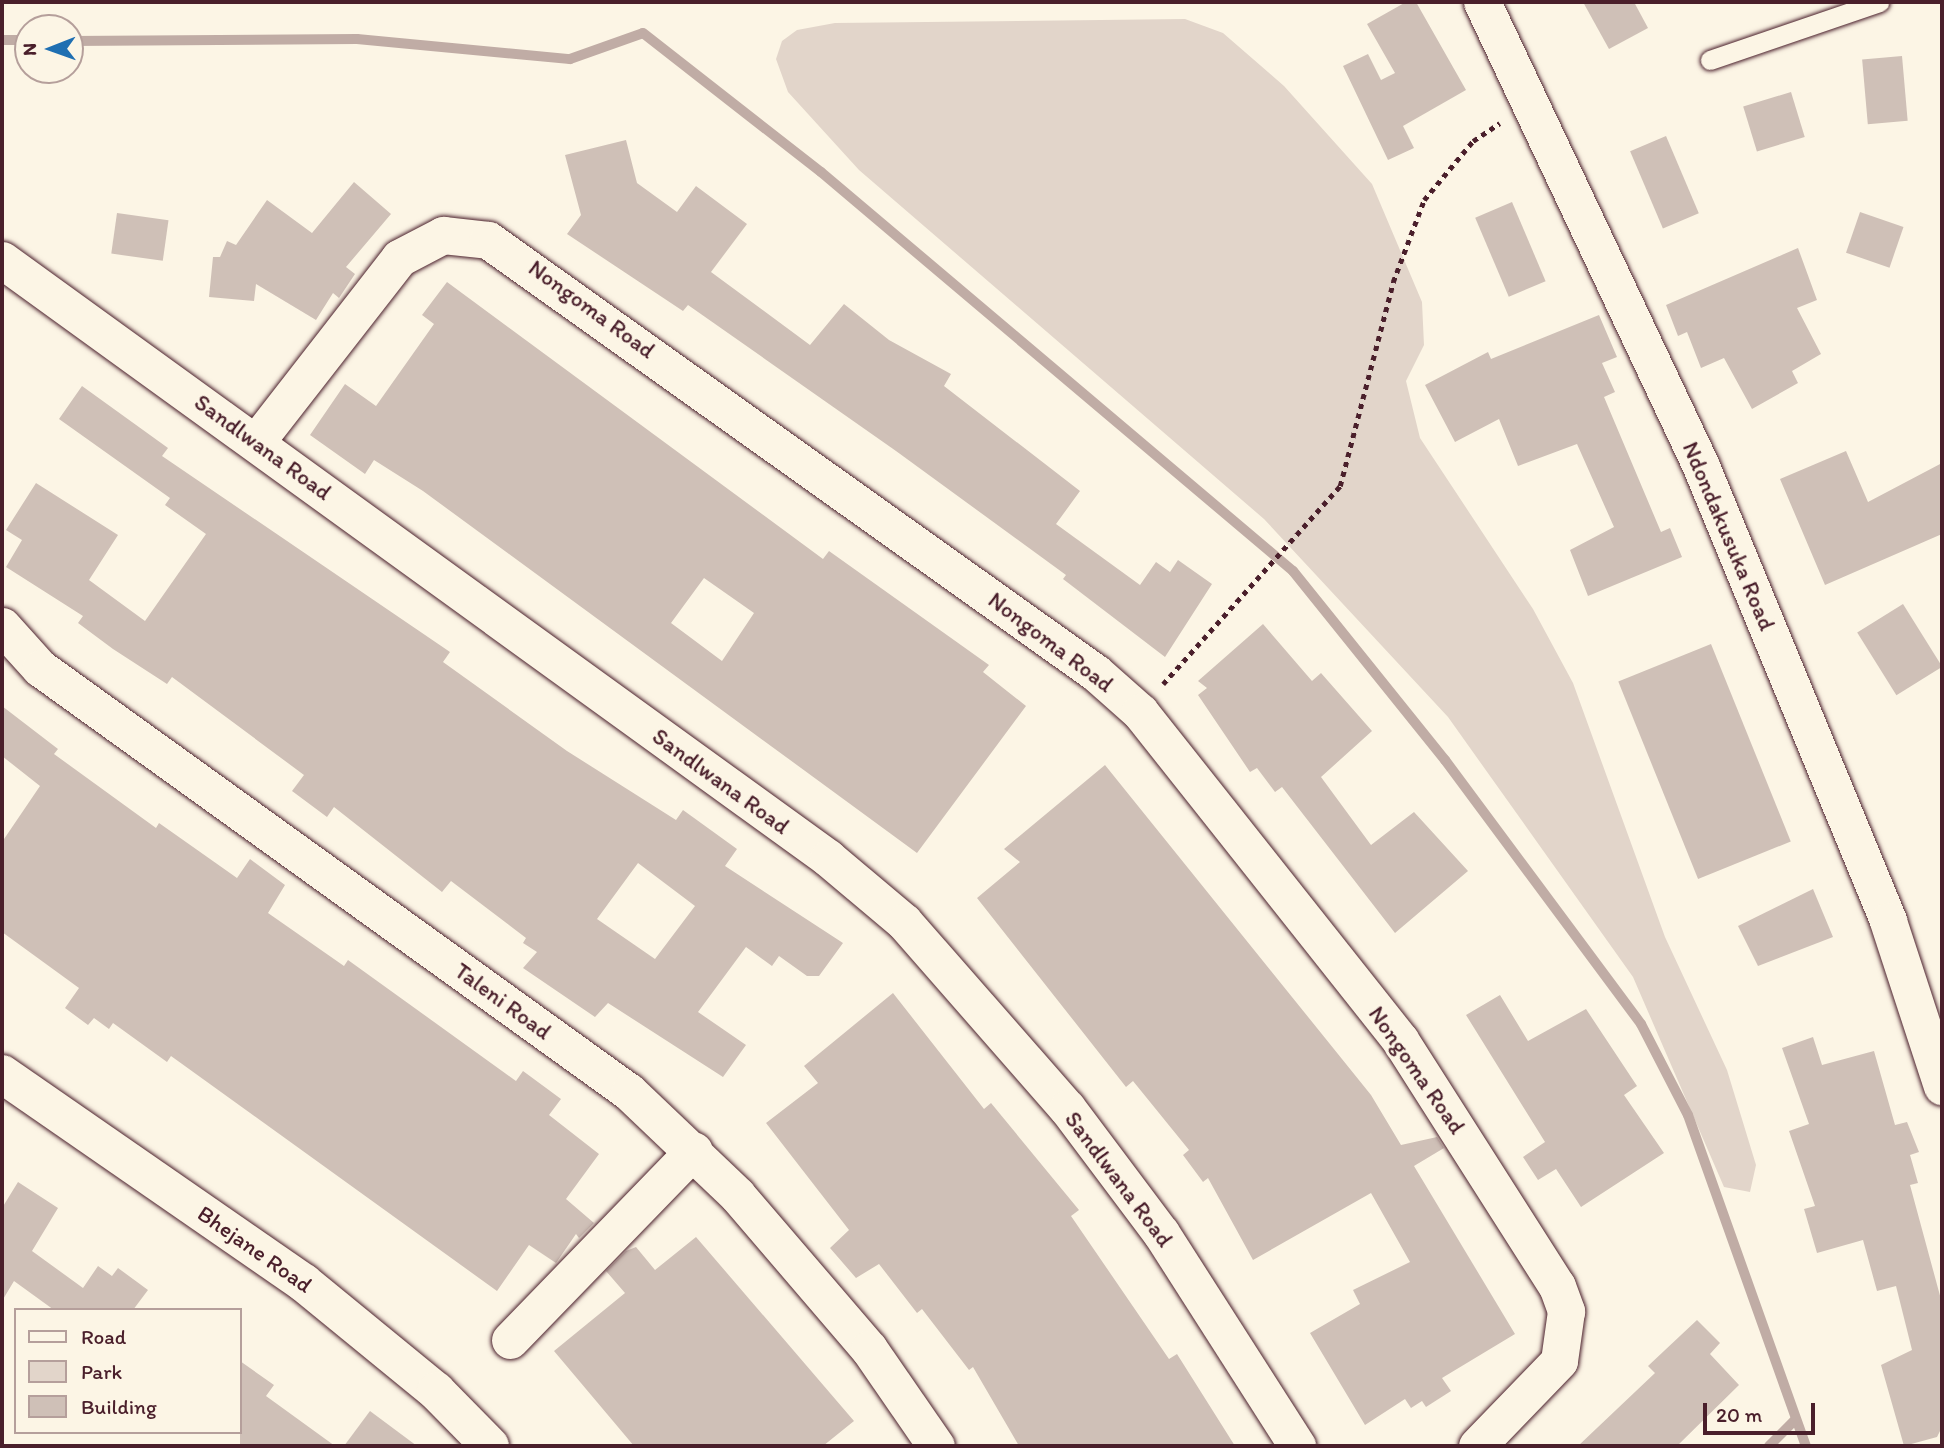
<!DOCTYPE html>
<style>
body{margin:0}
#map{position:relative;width:1944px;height:1448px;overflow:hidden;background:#fcf5e5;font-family:Itim,sans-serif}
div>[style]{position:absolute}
.green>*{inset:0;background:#e2d5ca}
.stream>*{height:10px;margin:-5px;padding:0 5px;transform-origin:5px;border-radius:5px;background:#c0aca5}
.building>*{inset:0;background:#cfc0b7;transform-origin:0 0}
.path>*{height:4.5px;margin-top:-2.25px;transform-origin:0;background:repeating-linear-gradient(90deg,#4a1f2b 0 5px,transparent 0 10px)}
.roads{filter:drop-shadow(0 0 2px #4a1f2b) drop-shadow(0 0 2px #4a1f2b)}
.lane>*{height:19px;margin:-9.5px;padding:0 9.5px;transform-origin:9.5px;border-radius:9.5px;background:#fcf5e5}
.street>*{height:37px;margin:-18.5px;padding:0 18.5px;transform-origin:18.5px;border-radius:18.5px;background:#fcf5e5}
.secondary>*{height:38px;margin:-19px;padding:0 19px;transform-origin:19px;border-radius:19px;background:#fcf5e5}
span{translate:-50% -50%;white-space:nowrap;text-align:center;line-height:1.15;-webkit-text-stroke:6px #fcf5e5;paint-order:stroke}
.street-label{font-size:23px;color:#4a1f2b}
.frame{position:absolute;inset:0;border:4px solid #4a1f2b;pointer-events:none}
.legend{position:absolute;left:14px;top:1308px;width:228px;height:126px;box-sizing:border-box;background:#fcf5e5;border:2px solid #b59f9b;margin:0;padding:9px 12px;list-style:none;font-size:21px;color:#4a1f2b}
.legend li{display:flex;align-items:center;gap:14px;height:35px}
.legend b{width:35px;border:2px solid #b59f9b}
.north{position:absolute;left:14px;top:14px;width:70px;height:70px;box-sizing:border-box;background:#fcf5e5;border:2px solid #b59f9b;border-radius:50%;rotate:269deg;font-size:19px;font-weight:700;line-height:28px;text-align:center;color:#4a1f2b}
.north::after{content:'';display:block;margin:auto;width:24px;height:32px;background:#1f6fb2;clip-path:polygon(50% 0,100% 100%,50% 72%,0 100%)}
.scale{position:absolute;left:1703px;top:1403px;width:112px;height:32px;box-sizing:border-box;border:4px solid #4a1f2b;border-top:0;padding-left:9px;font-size:21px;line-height:24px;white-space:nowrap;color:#4a1f2b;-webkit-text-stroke:5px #fcf5e5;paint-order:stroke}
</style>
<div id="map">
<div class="green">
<i style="clip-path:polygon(1185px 19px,1223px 33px,1284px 86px,1372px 184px,1422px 302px,1424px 345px,1406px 381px,1420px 438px,1533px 609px,1573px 683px,1665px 937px,1727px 1070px,1756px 1165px,1750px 1192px,1724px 1187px,1633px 977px,1448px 717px,1264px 519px,859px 170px,788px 92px,776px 59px,782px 41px,797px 30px,835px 23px)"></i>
</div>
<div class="stream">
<i style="left:2px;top:40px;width:26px"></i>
<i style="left:70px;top:41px;width:287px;rotate:-0.4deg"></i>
<i style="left:357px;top:39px;width:214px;rotate:5.4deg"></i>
<i style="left:570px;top:59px;width:77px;rotate:-19.6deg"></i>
<i style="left:643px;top:33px;width:226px;rotate:38deg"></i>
<i style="left:821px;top:172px;width:618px;rotate:40.21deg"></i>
<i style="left:1293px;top:571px;width:243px;rotate:51.2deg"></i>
<i style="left:1445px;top:760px;width:329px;rotate:53.4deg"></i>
<i style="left:1641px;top:1024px;width:102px;rotate:62.7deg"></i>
<i style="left:1688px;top:1115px;width:351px;rotate:70.4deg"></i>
<i style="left:1769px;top:1446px;width:37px;rotate:-45deg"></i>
</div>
<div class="building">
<i style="clip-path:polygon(1406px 2px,1416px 2px,1466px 90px,1403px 126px,1414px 148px,1388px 160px,1343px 66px,1368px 54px,1381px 80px,1395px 73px,1367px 24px)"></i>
<i style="clip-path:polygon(1583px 2px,1634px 2px,1648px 28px,1609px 49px)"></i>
<i style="left:1902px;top:56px;width:65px;height:40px;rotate:85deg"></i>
<i style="left:1791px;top:92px;width:47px;height:50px;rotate:73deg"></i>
<i style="left:1666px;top:136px;width:84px;height:39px;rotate:67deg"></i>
<i style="clip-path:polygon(626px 140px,637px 183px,677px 212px,696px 186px,747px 224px,711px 272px,810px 345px,844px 304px,889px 340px,951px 374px,944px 386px,1080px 491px,1056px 524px,1140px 585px,1156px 562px,1170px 572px,1178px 560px,1212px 584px,1165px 657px,1063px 579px,1066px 575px,896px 451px,688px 305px,683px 311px,567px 234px,581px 215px,565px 155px)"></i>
<i style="clip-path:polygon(354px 182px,391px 214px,346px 267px,355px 274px,339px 298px,333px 293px,316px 320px,256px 284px,254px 301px,209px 297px,213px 257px,220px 257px,227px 241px,236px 245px,267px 200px,312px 233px)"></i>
<i style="left:1512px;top:202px;width:86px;height:40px;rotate:67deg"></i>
<i style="left:1860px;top:212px;width:46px;height:43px;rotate:19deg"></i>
<i style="left:117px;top:213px;width:52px;height:41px;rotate:8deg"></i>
<i style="clip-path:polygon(1798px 248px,1817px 300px,1797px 308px,1821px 354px,1792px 371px,1798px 383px,1752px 409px,1724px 358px,1701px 368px,1687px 332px,1678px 336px,1666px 305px)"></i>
<i style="clip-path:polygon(evenodd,447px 282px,823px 559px,829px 551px,989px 665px,983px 672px,1026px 706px,917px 853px,423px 491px,374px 460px,365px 474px,310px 435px,345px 384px,376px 406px,434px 324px,422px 315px,447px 282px,704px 578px,754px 613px,722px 661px,671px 623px,704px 578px)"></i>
<i style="clip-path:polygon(1599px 315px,1617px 357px,1602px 363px,1615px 392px,1604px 397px,1661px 532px,1670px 528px,1682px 557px,1588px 596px,1570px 550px,1614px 527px,1577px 444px,1518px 466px,1499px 419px,1455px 442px,1425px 385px,1488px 352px,1491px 359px)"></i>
<i style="clip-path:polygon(evenodd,82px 386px,168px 448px,162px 456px,450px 652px,443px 662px,567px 751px,676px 820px,683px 810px,737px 849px,725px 866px,843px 943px,819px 976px,807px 976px,779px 956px,772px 966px,746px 947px,698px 1012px,746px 1045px,723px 1077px,608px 1003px,595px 1017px,523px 968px,537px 952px,523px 943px,526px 938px,451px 881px,442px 892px,334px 807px,327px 817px,292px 791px,304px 775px,172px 677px,167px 684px,113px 649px,78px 623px,83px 616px,6px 567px,22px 540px,6px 530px,36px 483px,118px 535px,89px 580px,145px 621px,206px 534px,165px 505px,170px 498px,59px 419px,82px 386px,638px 863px,695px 906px,655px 959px,597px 919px,638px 863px)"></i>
<i style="clip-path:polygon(1846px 451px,1868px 502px,1942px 463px,1942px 534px,1825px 585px,1780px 479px)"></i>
<i style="left:1903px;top:604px;width:74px;height:54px;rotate:58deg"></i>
<i style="clip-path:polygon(1263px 624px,1312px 681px,1321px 673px,1372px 731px,1321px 777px,1371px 845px,1414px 812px,1468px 871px,1395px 933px,1282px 787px,1275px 792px,1257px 768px,1250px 772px,1198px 695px,1207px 688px,1198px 681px)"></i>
<i style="left:1711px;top:644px;width:213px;height:100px;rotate:68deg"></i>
<i style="clip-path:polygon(2px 706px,58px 749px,54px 754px,156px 828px,159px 823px,237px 878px,250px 859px,285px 885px,268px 913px,344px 966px,348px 960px,516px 1081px,523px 1071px,561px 1099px,549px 1115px,599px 1154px,566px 1199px,594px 1223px,579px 1238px,576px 1234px,556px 1263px,529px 1245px,497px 1291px,171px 1056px,167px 1062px,113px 1023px,109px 1029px,94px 1018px,88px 1025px,65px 1008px,79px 988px,2px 932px,2px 842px,40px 786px,2px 756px)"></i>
<i style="clip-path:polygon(1105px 765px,1371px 1095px,1401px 1145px,1437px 1137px,1444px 1148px,1414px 1166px,1515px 1334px,1442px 1378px,1451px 1391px,1426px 1407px,1422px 1401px,1411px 1408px,1405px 1399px,1365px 1425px,1310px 1333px,1360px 1304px,1353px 1290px,1410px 1262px,1371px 1193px,1253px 1260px,1208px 1178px,1203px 1182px,1183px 1155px,1189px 1150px,1133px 1081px,1126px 1087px,977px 898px,1020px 862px,1004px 849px)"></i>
<i style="clip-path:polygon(1813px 889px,1833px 937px,1758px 966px,1738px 926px)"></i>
<i style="clip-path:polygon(893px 993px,984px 1109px,991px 1103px,1079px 1210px,1071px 1216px,1169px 1359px,1177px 1354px,1235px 1446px,1019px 1446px,973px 1367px,969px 1370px,922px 1309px,917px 1313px,879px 1264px,856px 1278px,830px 1248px,849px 1230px,766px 1123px,818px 1083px,804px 1066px)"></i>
<i style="clip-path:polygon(1500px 995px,1528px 1041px,1586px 1009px,1637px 1086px,1624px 1095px,1664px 1153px,1581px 1207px,1556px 1169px,1538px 1180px,1523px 1157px,1545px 1142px,1466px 1015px)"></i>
<i style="clip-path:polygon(1813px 1037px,1822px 1065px,1874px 1051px,1895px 1125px,1907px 1122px,1919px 1152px,1910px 1155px,1918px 1183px,1910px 1185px,1942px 1303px,1942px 1427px,1937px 1437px,1904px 1446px,1881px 1365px,1912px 1350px,1896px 1286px,1877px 1291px,1863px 1240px,1817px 1253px,1804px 1209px,1815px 1206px,1789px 1131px,1809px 1124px,1782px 1048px)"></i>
<i style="clip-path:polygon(18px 1182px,58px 1208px,32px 1251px,83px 1288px,98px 1266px,112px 1276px,118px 1268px,148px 1290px,133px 1310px,54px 1310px,14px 1281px,2px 1301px,2px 1208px)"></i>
<i style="clip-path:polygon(696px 1237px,854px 1421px,823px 1446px,634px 1446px,554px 1351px,625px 1293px,606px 1271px,626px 1251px,636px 1247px,655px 1270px)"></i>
<i style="clip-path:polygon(1697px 1320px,1720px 1343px,1710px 1354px,1739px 1385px,1677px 1446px,1578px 1446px,1655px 1373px,1648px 1366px)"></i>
<i style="clip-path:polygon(240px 1361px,274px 1385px,266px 1396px,335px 1446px,240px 1446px)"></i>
<i style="clip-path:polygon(370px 1411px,417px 1446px,344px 1446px)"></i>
</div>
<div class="path">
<i style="left:1163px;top:684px;width:266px;rotate:-48.2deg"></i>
<i style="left:1340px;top:486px;width:211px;rotate:-75.4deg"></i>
<i style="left:1393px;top:282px;width:88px;rotate:-69.3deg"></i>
<i style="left:1424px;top:200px;width:77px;rotate:-50.3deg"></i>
<i style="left:1473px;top:141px;width:32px;rotate:-34deg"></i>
</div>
<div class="roads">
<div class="lane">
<i style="left:1710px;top:60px;width:179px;rotate:-18.9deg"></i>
</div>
<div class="street">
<i style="left:1482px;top:2px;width:511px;rotate:64.74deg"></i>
<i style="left:1700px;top:464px;width:494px;rotate:67.6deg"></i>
<i style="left:1888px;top:921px;width:174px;rotate:71.9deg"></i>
<i style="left:2px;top:260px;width:1020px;rotate:35.9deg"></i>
<i style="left:828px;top:858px;width:99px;rotate:40.1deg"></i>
<i style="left:904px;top:922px;width:247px;rotate:48.8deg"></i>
<i style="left:1067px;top:1108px;width:156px;rotate:53.1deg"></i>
<i style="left:1161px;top:1233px;width:253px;rotate:57.4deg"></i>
<i style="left:256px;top:442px;width:233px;rotate:-52.1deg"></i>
<i style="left:399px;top:258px;width:50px;rotate:-27.6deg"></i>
<i style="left:443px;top:235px;width:45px;rotate:6.3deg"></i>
<i style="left:488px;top:240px;width:746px;rotate:35.46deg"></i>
<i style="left:1096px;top:673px;width:59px;rotate:41.6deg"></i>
<i style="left:1140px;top:712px;width:419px;rotate:51.6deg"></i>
<i style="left:1400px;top:1040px;width:292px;rotate:57.5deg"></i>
<i style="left:1557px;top:1286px;width:27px;rotate:70deg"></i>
<i style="left:1566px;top:1311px;width:50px;rotate:98deg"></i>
<i style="left:1559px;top:1361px;width:118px;rotate:134deg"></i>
<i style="left:2px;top:626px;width:57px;rotate:47.9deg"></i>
<i style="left:40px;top:668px;width:726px;rotate:35.75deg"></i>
<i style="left:629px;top:1092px;width:149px;rotate:43.6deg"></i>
<i style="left:737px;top:1195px;width:203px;rotate:49.4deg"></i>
<i style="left:869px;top:1349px;width:118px;rotate:55.4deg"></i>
<i style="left:510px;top:1340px;width:264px;rotate:-45.9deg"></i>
</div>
<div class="secondary">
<i style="left:2px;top:1074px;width:367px;rotate:34.7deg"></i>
<i style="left:304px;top:1283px;width:171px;rotate:39.3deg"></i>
<i style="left:436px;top:1391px;width:77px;rotate:45.5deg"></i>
</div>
</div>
<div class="street-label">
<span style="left:592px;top:309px;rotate:36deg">Nongoma Road</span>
<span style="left:263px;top:447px;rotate:36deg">Sandlwana Road</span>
<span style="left:1729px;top:536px;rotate:67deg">Ndondakusuka Road</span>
<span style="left:1051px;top:642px;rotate:37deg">Nongoma Road</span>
<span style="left:721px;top:781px;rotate:36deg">Sandlwana Road</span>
<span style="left:503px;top:1001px;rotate:36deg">Taleni Road</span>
<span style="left:1417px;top:1070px;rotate:55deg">Nongoma Road</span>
<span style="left:1119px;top:1179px;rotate:53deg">Sandlwana Road</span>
<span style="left:255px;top:1249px;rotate:35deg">Bhejane Road</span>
</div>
<div class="frame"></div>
<ul class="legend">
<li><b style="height:9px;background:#fcf5e5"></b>Road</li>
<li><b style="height:19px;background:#e2d5ca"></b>Park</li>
<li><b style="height:19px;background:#cfc0b7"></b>Building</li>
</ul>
<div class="north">N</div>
<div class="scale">20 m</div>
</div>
